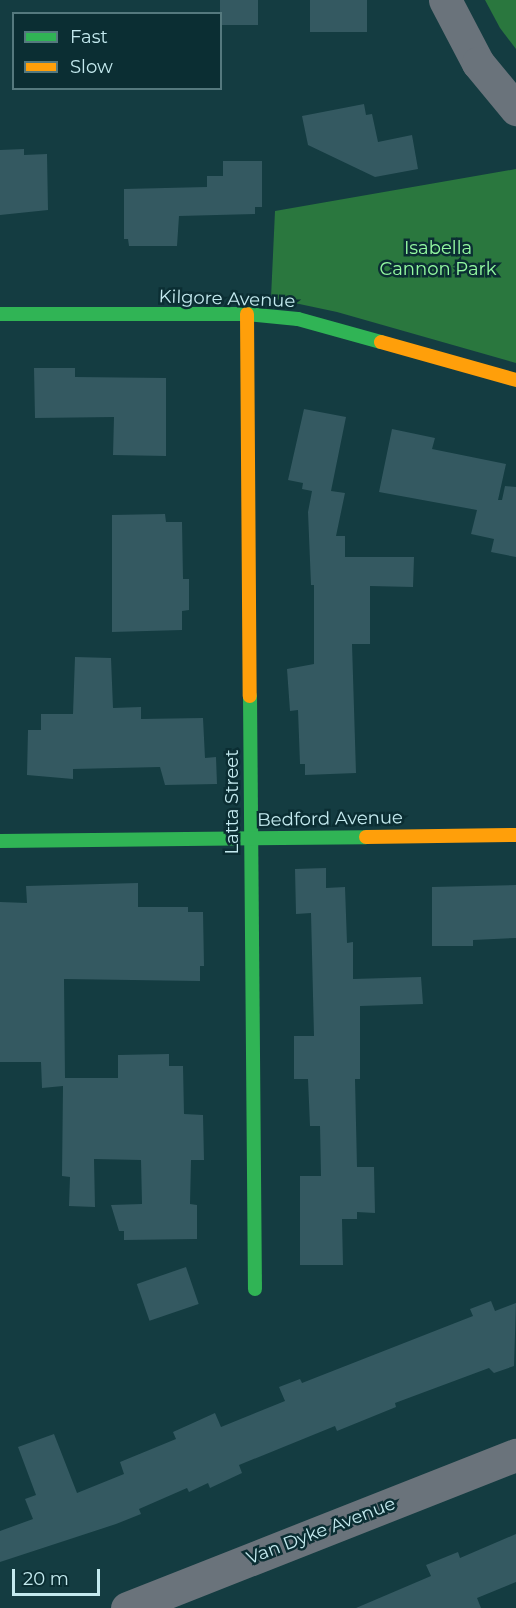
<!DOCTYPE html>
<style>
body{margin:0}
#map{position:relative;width:516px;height:1608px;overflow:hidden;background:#143c41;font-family:Montserrat,sans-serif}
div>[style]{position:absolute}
.green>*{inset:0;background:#2a773e}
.building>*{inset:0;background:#345961;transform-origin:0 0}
.street>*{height:33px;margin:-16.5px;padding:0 16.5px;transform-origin:16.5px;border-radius:16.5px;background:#6a737b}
.fast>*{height:14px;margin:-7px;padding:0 7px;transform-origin:7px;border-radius:7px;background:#30b455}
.slow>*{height:14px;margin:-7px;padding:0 7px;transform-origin:7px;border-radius:7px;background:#ff9f0a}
span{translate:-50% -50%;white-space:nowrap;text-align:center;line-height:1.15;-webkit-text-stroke:5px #0b2e33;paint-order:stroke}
.park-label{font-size:18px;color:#95fba2}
.street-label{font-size:18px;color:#c4eaef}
.legend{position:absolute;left:12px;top:12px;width:210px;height:78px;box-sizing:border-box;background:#0b2e33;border:2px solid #55797e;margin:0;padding:8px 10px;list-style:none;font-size:18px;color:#c4eaef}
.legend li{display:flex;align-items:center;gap:12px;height:30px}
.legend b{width:30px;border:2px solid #55797e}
.scale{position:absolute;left:12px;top:1569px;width:88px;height:27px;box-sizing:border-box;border:3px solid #c4eaef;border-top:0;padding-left:8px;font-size:18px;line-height:21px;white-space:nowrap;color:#c4eaef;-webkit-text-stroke:4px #0b2e33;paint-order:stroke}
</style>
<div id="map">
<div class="green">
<i style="clip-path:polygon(485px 0,516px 0,516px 49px,500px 28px)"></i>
<i style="clip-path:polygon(516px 169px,516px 363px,337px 312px,271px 298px,275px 211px)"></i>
</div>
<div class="building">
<i style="left:220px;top:0;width:38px;height:25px"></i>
<i style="left:310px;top:0;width:57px;height:32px"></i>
<i style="clip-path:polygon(364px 104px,366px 115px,372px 114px,378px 142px,412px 135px,418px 169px,375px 177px,308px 145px,302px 116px)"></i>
<i style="clip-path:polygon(24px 149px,24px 155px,47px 154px,48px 210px,0 215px,0 150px)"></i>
<i style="clip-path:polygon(223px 161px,262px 161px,262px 207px,255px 207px,255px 214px,179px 216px,177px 246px,129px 246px,128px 239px,124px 239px,124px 189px,207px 187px,207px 176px,223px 176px)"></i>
<i style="clip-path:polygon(34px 368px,75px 368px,75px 377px,166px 378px,166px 456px,113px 455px,114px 417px,35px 418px)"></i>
<i style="clip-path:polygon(304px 409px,346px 417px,331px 491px,345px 493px,336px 536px,345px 536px,345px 557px,414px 557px,413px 587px,370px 586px,370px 644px,352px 644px,356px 773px,305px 775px,305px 764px,300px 764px,298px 710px,290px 711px,287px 669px,314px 664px,314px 585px,311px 585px,308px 512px,312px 491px,302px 489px,303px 483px,288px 480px)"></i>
<i style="clip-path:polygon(392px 429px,435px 438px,432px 449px,506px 464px,498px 500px,502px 500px,505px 486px,516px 487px,516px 557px,491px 552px,494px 539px,471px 534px,477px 510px,379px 492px)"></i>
<i style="clip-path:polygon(165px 514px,166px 522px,182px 522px,183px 579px,189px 579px,189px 610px,182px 611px,182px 630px,112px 632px,112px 515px)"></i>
<i style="clip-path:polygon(75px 657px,111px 658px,113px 708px,141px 707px,141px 719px,203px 718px,205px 758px,216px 757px,217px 784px,165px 785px,160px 767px,73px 769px,73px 779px,27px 775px,28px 730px,41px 730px,41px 714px,73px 714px)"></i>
<i style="clip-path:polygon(326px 868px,326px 888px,345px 887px,347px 943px,353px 942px,353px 979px,421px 977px,423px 1004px,360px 1006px,360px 1079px,355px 1079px,357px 1167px,374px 1167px,375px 1213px,357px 1212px,357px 1219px,342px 1219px,343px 1265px,300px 1265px,300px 1176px,321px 1176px,320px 1126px,310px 1126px,308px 1079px,294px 1079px,294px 1036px,314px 1036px,311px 913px,296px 914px,295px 869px)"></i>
<i style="clip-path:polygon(138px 883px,138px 907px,188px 907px,188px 912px,203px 912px,204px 966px,200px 966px,200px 981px,64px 979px,65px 1078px,118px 1078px,118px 1055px,169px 1054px,169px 1066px,183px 1066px,184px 1114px,203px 1115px,204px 1160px,191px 1160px,190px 1204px,197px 1205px,197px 1239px,124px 1240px,124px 1231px,119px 1231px,111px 1205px,142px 1204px,141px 1160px,94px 1159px,95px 1207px,69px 1206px,70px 1177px,62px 1176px,63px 1086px,42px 1088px,41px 1062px,0 1062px,0 902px,27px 903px,26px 886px)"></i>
<i style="clip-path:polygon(516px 885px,516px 938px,473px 940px,473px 946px,432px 946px,432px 887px)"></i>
<i style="left:186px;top:1267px;width:39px;height:52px;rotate:71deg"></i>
<i style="clip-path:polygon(491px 1301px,495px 1311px,516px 1303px,514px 1366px,494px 1373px,489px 1368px,395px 1403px,396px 1407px,337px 1431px,335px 1426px,239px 1465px,242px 1473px,210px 1488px,208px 1483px,189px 1492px,187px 1488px,139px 1509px,141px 1514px,116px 1524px,0 1562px,0 1531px,33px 1519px,25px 1499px,36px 1495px,18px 1447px,54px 1434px,77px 1493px,124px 1474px,120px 1462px,176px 1439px,173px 1432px,215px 1413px,221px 1427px,285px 1401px,279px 1387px,300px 1379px,302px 1383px,473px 1316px,470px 1309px)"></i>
<i style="clip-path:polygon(516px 1534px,516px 1582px,477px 1598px,481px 1608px,356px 1608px,431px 1576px,426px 1565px,458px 1552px,460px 1558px)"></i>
</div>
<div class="street">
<i style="left:445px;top:0;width:71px;rotate:62.4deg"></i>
<i style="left:478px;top:63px;width:60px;rotate:50.4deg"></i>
<i style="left:127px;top:1608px;width:418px;rotate:-21.5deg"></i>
</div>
<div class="fast">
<i style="left:0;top:314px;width:247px"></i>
<i style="left:247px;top:314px;width:51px;rotate:5.6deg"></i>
<i style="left:298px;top:319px;width:86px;rotate:15.5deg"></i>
<i style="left:250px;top:696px;width:593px;rotate:89.52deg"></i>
<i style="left:0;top:841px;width:366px;rotate:-0.6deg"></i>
</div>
<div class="slow">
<i style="left:247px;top:314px;width:382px;rotate:89.6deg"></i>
<i style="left:381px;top:342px;width:140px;rotate:15.7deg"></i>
<i style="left:366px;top:837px;width:150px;rotate:-0.8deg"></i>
</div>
<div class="park-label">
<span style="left:438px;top:259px">Isabella<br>Cannon Park</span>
</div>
<div class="street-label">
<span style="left:227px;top:299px;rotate:2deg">Kilgore Avenue</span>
<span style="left:232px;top:802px;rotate:-90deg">Latta Street</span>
<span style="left:330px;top:819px;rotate:-1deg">Bedford Avenue</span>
<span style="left:321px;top:1531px;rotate:-21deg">Van Dyke Avenue</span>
</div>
<ul class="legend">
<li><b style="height:8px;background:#30b455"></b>Fast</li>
<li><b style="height:8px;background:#ff9f0a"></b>Slow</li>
</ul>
<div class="scale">20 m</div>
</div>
